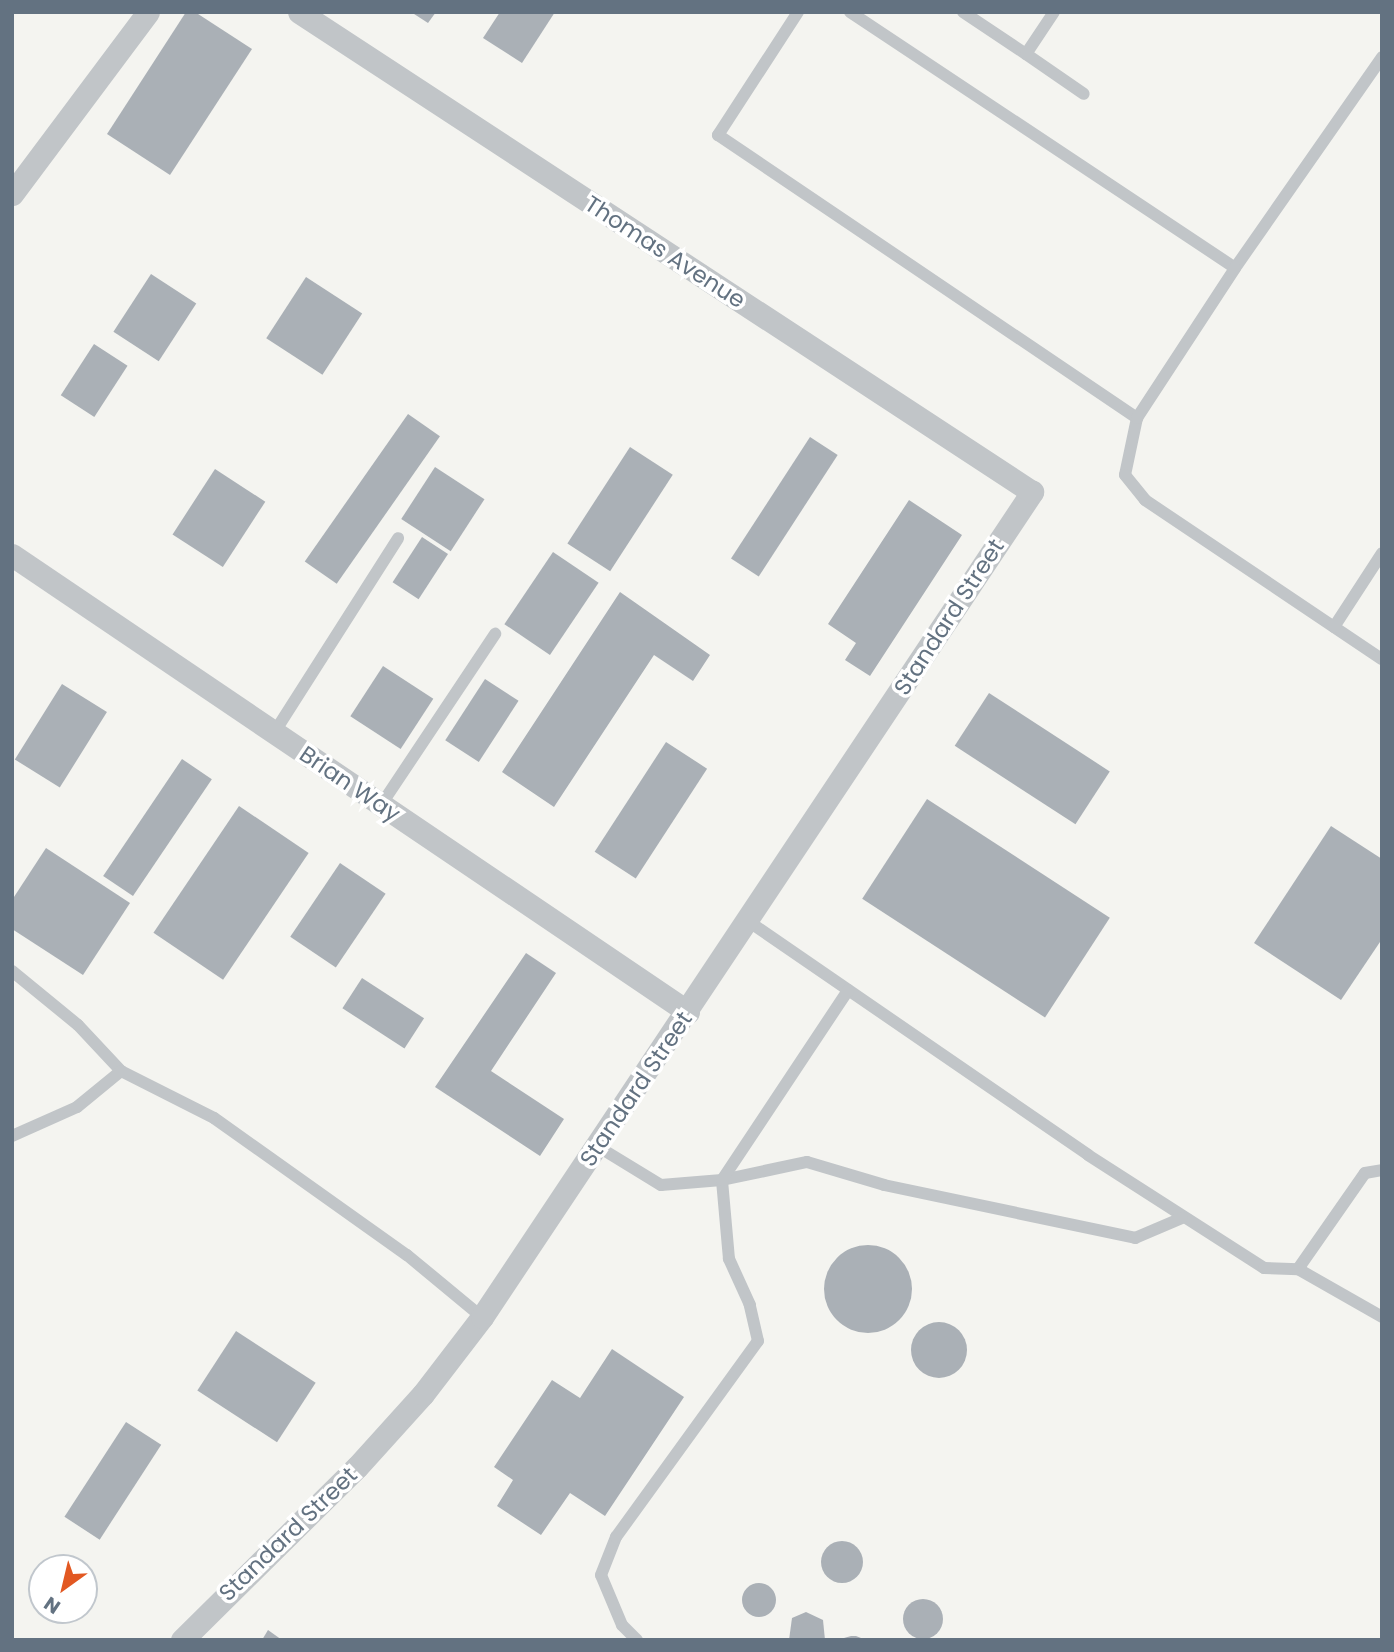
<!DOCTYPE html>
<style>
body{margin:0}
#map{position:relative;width:1394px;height:1652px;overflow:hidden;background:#f4f4f0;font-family:Poppins,sans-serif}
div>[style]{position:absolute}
.building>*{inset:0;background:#aab0b6;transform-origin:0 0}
.round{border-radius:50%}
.lane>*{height:12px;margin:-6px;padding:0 6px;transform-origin:6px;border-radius:6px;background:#c1c5c8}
.street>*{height:23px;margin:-11.5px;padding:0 11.5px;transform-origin:11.5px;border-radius:11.5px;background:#c1c5c8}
span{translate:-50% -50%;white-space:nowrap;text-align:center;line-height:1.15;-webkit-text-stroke:7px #fff;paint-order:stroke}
.street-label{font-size:23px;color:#637281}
.frame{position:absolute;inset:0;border:14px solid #637281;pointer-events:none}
.north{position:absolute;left:28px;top:1554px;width:70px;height:70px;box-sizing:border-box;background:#fff;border:2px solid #c1c7cd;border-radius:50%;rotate:214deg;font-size:19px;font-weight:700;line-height:28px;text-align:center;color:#637281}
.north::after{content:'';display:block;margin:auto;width:24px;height:32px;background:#e25822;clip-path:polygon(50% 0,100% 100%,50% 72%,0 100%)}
</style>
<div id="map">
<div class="building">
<i style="clip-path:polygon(186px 12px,195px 12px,252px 49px,170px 175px,107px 134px)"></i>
<i style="clip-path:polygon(411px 12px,436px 12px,428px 23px)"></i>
<i style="clip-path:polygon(500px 12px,555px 12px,522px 63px,483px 38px)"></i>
<i style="left:151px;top:274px;width:54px;height:69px;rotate:33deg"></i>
<i style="left:306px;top:277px;width:67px;height:73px;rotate:33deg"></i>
<i style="left:94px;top:344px;width:40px;height:61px;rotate:33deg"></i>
<i style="left:408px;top:414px;width:39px;height:180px;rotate:35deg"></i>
<i style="left:810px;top:437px;width:33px;height:145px;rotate:33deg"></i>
<i style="left:630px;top:447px;width:51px;height:115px;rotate:33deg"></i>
<i style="left:435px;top:467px;width:59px;height:62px;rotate:33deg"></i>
<i style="left:215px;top:469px;width:60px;height:78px;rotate:33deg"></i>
<i style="clip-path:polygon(909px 500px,962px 535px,870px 676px,845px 660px,856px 643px,828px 624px)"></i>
<i style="left:422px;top:537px;width:31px;height:54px;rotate:33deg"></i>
<i style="left:553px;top:552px;width:55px;height:87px;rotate:34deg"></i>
<i style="clip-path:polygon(620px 592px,710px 655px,693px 681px,654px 655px,554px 807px,502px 772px)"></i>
<i style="left:383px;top:666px;width:60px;height:60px;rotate:33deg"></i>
<i style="left:485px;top:679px;width:40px;height:73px;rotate:33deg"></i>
<i style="left:62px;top:684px;width:53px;height:89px;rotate:32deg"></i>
<i style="left:989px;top:693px;width:144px;height:63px;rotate:33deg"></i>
<i style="left:666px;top:742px;width:49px;height:131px;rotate:33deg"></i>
<i style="left:182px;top:759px;width:36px;height:141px;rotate:34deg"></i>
<i style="left:927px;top:799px;width:218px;height:119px;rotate:33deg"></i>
<i style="left:239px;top:806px;width:84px;height:153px;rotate:34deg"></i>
<i style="clip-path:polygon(1331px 826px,1382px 859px,1382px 939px,1341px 1000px,1254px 943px)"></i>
<i style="clip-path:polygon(46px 848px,130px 903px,83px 975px,12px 929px,12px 900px)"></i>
<i style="left:340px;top:863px;width:55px;height:89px;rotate:34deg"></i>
<i style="clip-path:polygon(526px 953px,556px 973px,491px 1071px,564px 1119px,540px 1156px,435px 1087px)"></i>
<i style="left:362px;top:978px;width:74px;height:36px;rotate:33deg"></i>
<i class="round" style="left:824px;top:1245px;width:88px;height:88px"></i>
<i class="round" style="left:911px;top:1322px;width:56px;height:56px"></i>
<i style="left:236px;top:1331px;width:95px;height:71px;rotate:33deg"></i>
<i style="clip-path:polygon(612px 1349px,684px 1397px,605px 1516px,570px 1493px,541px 1535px,497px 1506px,513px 1480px,494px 1467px,552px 1380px,580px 1398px)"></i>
<i style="left:126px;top:1422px;width:42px;height:113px;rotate:33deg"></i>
<i class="round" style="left:821px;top:1541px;width:42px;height:42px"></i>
<i class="round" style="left:742px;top:1583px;width:34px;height:34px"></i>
<i class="round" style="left:903px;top:1599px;width:40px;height:40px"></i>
<i style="clip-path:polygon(806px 1612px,823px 1620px,825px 1640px,789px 1640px,792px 1618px)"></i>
<i style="clip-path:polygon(268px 1630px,282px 1640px,262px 1640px)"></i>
<i style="clip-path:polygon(851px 1636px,856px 1636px,866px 1640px,837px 1640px)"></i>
</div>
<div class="lane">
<i style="left:798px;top:12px;width:147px;rotate:123deg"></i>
<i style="left:718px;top:135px;width:506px;rotate:34.04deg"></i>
<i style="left:1137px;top:418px;width:58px;rotate:101.9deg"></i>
<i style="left:1125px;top:475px;width:32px;rotate:51deg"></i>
<i style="left:1145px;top:500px;width:285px;rotate:33.9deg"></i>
<i style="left:850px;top:12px;width:462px;rotate:33.6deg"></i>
<i style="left:1235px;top:268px;width:257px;rotate:-55.1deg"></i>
<i style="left:963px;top:12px;width:76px;rotate:33.7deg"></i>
<i style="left:1054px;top:12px;width:50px;rotate:123.7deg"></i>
<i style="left:1026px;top:54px;width:70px;rotate:34.6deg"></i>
<i style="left:1137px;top:418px;width:179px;rotate:-56.8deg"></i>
<i style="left:1334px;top:627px;width:88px;rotate:-57deg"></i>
<i style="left:274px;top:733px;width:231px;rotate:-57.5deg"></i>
<i style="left:381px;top:805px;width:206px;rotate:-56.3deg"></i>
<i style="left:748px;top:921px;width:413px;rotate:34.5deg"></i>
<i style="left:1088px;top:1155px;width:209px;rotate:32.7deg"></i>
<i style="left:1264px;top:1268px;width:34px;rotate:2deg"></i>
<i style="left:1298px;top:1269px;width:117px;rotate:-55.1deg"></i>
<i style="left:1365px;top:1173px;width:17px;rotate:-10deg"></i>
<i style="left:12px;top:971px;width:85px;rotate:39.3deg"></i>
<i style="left:78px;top:1025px;width:63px;rotate:46.9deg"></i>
<i style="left:12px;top:1136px;width:71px;rotate:-24deg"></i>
<i style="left:77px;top:1107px;width:57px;rotate:-39.3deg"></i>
<i style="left:121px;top:1071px;width:104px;rotate:26.8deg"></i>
<i style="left:214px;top:1118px;width:237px;rotate:35.4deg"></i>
<i style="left:407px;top:1255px;width:97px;rotate:39.6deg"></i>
<i style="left:597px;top:1146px;width:75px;rotate:31.4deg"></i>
<i style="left:661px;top:1185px;width:61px;rotate:-4.7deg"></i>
<i style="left:722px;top:1180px;width:87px;rotate:-12deg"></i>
<i style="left:807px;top:1162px;width:80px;rotate:16.6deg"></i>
<i style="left:884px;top:1185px;width:257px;rotate:11.9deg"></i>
<i style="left:1135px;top:1238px;width:51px;rotate:-23.1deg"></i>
<i style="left:1298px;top:1269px;width:97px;rotate:29.7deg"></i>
<i style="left:637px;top:1640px;width:21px;rotate:-135deg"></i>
<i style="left:622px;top:1625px;width:54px;rotate:-112.8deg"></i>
<i style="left:601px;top:1575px;width:41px;rotate:-68.5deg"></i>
<i style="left:616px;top:1537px;width:242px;rotate:-54.1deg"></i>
<i style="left:758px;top:1341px;width:37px;rotate:-103deg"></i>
<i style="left:750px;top:1305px;width:51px;rotate:-114.5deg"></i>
<i style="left:729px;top:1259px;width:79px;rotate:-95.1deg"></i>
<i style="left:722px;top:1180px;width:228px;rotate:-56.4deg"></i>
</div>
<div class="street">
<i style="left:12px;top:194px;width:227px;rotate:-53.2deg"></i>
<i style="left:12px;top:555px;width:816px;rotate:34.06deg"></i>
<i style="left:182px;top:1640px;width:246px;rotate:-44.7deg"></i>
<i style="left:357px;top:1467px;width:98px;rotate:-47.9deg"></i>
<i style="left:423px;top:1394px;width:97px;rotate:-52.5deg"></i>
<i style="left:482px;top:1317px;width:992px;rotate:-56.31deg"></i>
<i style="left:1032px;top:492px;width:876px;rotate:-146.78deg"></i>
</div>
<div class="street-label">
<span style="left:665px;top:252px;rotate:33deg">Thomas Avenue</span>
<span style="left:949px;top:617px;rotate:-57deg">Standard Street</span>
<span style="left:350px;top:784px;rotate:34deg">Brian Way</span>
<span style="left:636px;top:1089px;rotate:-56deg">Standard Street</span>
<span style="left:288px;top:1534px;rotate:-44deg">Standard Street</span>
</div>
<div class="frame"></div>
<div class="north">N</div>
</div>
